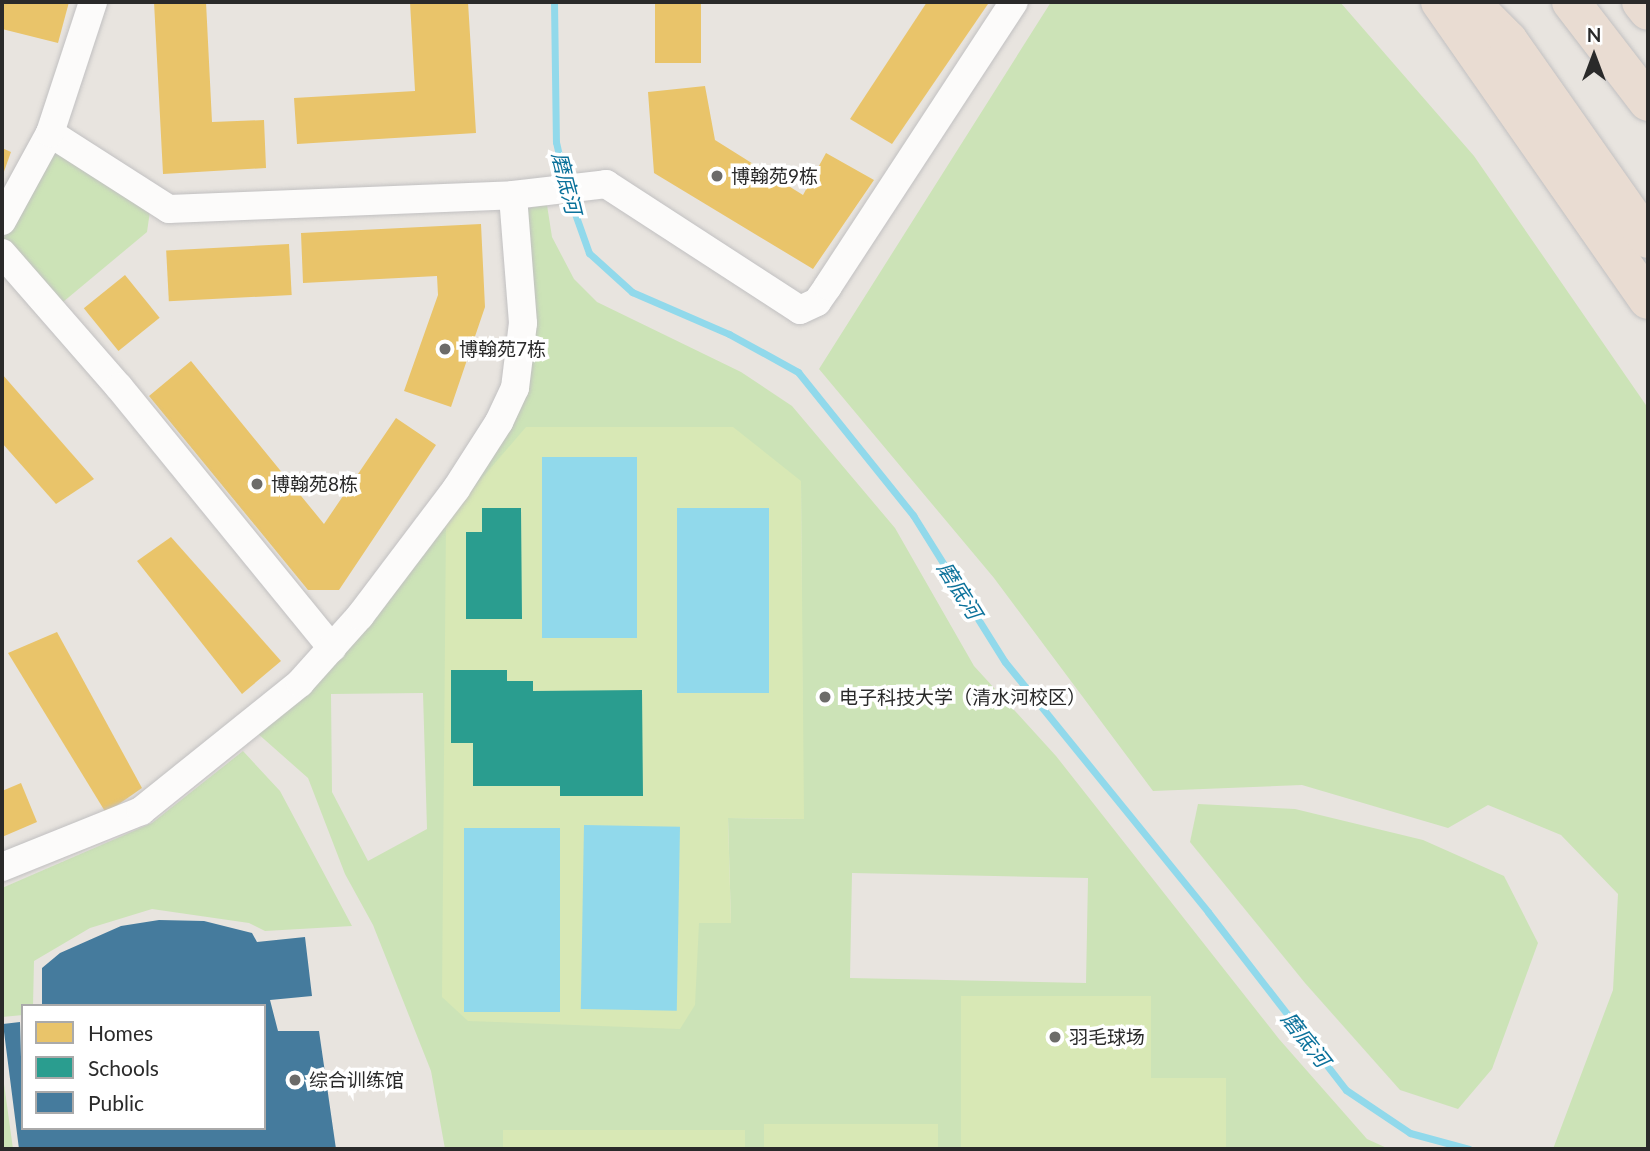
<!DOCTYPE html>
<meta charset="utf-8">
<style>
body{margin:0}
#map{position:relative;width:1650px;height:1151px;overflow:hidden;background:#e8e4df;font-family:Lato,"Noto Sans SC",sans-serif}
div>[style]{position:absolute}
.green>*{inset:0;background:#cce3b7}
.pitch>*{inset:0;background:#d8e8b5;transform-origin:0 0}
.water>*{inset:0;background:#91d9eb;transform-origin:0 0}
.homes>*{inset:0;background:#e9c46a;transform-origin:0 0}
.schools>*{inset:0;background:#2a9d8f}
.public>*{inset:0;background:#457b9d}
.stream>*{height:7px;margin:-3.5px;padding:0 3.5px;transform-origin:3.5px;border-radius:3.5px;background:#91d9eb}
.roads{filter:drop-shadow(0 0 2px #c1c0c1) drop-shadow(0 0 2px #c1c0c1)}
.minor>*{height:28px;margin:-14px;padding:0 14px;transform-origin:14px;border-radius:14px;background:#fcfbfa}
.motorway>*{height:38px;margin:-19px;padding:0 19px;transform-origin:19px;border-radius:19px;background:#e9dcd2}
.dots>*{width:19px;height:19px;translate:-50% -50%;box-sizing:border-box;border:4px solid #fff;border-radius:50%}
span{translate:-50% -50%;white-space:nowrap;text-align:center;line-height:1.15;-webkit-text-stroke:7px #fff;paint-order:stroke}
.poi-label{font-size:19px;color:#2a2a2a}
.left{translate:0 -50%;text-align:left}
.water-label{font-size:21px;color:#0c729b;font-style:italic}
.frame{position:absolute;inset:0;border:4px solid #2a2a2a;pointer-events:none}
.legend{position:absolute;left:21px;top:1004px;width:245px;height:126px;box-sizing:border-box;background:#fff;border:2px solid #aaa;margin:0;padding:9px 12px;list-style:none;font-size:21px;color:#2a2a2a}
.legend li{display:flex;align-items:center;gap:14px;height:35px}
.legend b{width:35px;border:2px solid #aaa}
.north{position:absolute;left:1559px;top:21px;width:70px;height:70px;-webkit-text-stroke:5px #fff;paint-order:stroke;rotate:0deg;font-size:19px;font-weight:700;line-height:28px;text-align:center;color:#2a2a2a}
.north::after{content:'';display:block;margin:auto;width:24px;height:32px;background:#2a2a2a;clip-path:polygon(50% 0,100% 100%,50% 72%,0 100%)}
</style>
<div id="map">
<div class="green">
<i style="clip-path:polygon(1051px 2px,1340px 2px,1474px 156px,1648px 408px,1648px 1149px,1553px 1149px,1613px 990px,1618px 894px,1561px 835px,1488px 805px,1448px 828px,1302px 785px,1153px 791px,994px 578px,819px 369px)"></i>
<i style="clip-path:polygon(52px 140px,151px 204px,147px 232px,57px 307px,2px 242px)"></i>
<i style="clip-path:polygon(evenodd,547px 205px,552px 237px,574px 279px,597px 302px,741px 372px,792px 406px,895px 528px,974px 666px,1056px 756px,1279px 1039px,1367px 1139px,1389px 1149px,1226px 1149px,1226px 1078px,1151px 1078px,1150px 996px,961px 996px,961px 1149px,937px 1149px,937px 1125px,764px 1125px,764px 1149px,745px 1149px,745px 1131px,503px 1130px,503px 1149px,445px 1149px,431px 1071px,373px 925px,345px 874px,308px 778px,248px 725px,300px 683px,515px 388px,514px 210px,547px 205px,801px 481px,803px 819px,728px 818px,731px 923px,699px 922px,801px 481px,547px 205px,423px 693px,427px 829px,368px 861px,332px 792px,331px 694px,423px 693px,547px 205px,852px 873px,1088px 878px,1086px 983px,850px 978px,852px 873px)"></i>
<i style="clip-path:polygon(243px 751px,280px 791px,352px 926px,265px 931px,249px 923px,152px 909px,90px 928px,34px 961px,33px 1006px,23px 1006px,23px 1015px,2px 1017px,2px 888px,152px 823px)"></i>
<i style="clip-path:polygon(1198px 804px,1295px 809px,1423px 840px,1504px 876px,1538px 943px,1492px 1069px,1458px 1109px,1400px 1090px,1305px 983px,1190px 842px)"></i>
<i style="clip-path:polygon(2px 1069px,13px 1149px,2px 1149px)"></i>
</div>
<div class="pitch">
<i style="clip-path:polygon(526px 427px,733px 427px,801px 481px,804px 819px,728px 818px,731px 923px,699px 923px,695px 1005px,680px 1029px,468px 1021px,442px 997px,446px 520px)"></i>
<i style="clip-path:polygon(961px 996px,1151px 996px,1151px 1078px,1226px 1078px,1226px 1149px,961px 1149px)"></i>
<i style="left:764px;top:1124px;width:174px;height:25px"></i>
<i style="left:503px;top:1130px;width:242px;height:19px"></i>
</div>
<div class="water">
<i style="left:542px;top:457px;width:95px;height:181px"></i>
<i style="left:677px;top:508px;width:92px;height:185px"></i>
<i style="left:584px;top:825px;width:96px;height:184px;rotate:1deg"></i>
<i style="left:464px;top:828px;width:96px;height:184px"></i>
</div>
<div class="homes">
<i style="clip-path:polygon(2px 2px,69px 2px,58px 43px,2px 29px)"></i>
<i style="clip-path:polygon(154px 2px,206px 2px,212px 122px,264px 120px,266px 168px,163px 174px)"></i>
<i style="clip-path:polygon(410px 2px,468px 2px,476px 133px,297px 144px,294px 98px,415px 91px)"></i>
<i style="left:655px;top:2px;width:46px;height:61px"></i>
<i style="clip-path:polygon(927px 2px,988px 4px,892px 144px,850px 119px)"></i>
<i style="clip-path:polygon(705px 86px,715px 140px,803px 195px,826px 153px,874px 180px,813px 269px,654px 173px,648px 92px)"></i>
<i style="clip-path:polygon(2px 148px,11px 152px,2px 177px)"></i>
<i style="clip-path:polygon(481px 224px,485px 307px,451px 407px,404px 391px,438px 295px,437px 276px,303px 283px,301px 233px)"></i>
<i style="left:289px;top:244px;width:51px;height:123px;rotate:87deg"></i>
<i style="left:125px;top:275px;width:55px;height:53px;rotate:51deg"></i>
<i style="clip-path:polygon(191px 361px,324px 524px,396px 418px,436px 445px,339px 590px,308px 590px,149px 396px)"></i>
<i style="clip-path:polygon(2px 374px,94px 479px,56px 504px,2px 443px)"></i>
<i style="clip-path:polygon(171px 537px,281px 661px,242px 694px,137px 561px)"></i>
<i style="clip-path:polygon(57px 632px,142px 788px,106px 813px,8px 653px)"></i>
<i style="clip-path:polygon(21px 783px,37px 822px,2px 837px,2px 791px)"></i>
</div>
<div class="schools">
<i style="clip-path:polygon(482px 508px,521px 508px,522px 619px,466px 619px,466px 532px,482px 532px)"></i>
<i style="clip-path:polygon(451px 670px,507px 670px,507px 681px,533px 681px,533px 691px,642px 690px,643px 796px,560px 796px,560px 786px,473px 786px,473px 743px,451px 743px)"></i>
</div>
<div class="public">
<i style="clip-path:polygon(159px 920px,204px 921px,252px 933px,257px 942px,305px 937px,312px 996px,270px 1000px,278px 1031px,319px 1031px,336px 1149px,19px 1149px,3px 1024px,20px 1022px,23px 1128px,264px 1128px,264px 1006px,42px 1006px,42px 968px,60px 953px,121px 926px)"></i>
</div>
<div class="stream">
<i style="left:554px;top:2px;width:140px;rotate:89.2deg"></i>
<i style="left:556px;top:142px;width:41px;rotate:77.3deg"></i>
<i style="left:568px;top:194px;width:63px;rotate:70.4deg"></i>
<i style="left:589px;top:253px;width:58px;rotate:42.2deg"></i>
<i style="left:632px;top:292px;width:106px;rotate:23.4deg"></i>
<i style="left:729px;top:334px;width:79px;rotate:28.8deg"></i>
<i style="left:798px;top:372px;width:184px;rotate:51.2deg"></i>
<i style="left:913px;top:515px;width:173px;rotate:58deg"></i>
<i style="left:1005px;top:662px;width:322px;rotate:50.9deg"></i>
<i style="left:1208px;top:912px;width:225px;rotate:52.2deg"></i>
<i style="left:1346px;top:1090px;width:77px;rotate:33.9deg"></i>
<i style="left:1410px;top:1133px;width:61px;rotate:15.2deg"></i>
</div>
<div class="roads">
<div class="minor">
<i style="left:50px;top:133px;width:141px;rotate:32.6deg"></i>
<i style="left:169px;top:209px;width:344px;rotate:-2.3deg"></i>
<i style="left:513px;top:195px;width:94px;rotate:-6.7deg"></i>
<i style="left:606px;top:184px;width:231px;rotate:33deg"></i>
<i style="left:800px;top:310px;width:19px;rotate:-25deg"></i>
<i style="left:817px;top:302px;width:19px;rotate:-55deg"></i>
<i style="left:828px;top:286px;width:339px;rotate:-56.8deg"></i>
<i style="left:2px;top:221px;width:100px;rotate:-61.4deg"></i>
<i style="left:50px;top:133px;width:138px;rotate:-71.8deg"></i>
<i style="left:2px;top:253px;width:178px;rotate:48.9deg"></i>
<i style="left:119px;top:387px;width:337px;rotate:50.8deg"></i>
<i style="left:2px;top:867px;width:150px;rotate:-21.9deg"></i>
<i style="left:141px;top:811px;width:204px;rotate:-38.8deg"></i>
<i style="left:300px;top:683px;width:90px;rotate:-48.2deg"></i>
<i style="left:360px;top:616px;width:159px;rotate:-52.9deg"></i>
<i style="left:456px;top:489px;width:80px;rotate:-57.3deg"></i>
<i style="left:499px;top:422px;width:38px;rotate:-65deg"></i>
<i style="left:515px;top:388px;width:65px;rotate:-83deg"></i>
<i style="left:523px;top:323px;width:128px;rotate:-94.5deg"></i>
</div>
<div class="motorway">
<i style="left:1440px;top:2px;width:363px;rotate:55.1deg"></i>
<i style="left:1470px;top:2px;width:54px;rotate:45deg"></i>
<i style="left:1508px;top:40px;width:243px;rotate:54.9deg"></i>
<i style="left:1571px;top:2px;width:126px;rotate:52.4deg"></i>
<i style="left:1641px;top:2px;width:11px;rotate:52deg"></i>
</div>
</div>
<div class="dots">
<i style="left:717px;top:176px;background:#6c6b69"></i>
<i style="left:445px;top:349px;background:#6c6b69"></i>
<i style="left:257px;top:484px;background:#6c6b69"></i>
<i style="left:825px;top:697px;background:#6c6b69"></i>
<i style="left:1055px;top:1037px;background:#6c6b69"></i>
<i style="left:295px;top:1080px;background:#6c6b69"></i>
</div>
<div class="poi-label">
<span class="left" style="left:731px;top:176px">博翰苑9栋</span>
<span class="left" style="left:459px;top:349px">博翰苑7栋</span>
<span class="left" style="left:271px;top:484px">博翰苑8栋</span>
<span class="left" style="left:839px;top:697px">电子科技大学（清水河校区）</span>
<span class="left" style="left:1069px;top:1037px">羽毛球场</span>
<span class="left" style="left:309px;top:1080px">综合训练馆</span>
</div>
<div class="water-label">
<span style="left:567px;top:183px;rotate:76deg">磨底河</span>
<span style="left:960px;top:590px;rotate:58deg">磨底河</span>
<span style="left:1306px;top:1039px;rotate:52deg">磨底河</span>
</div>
<div class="frame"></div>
<ul class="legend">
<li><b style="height:19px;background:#e9c46a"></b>Homes</li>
<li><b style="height:19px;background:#2a9d8f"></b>Schools</li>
<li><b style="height:19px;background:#457b9d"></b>Public</li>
</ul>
<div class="north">N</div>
</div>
